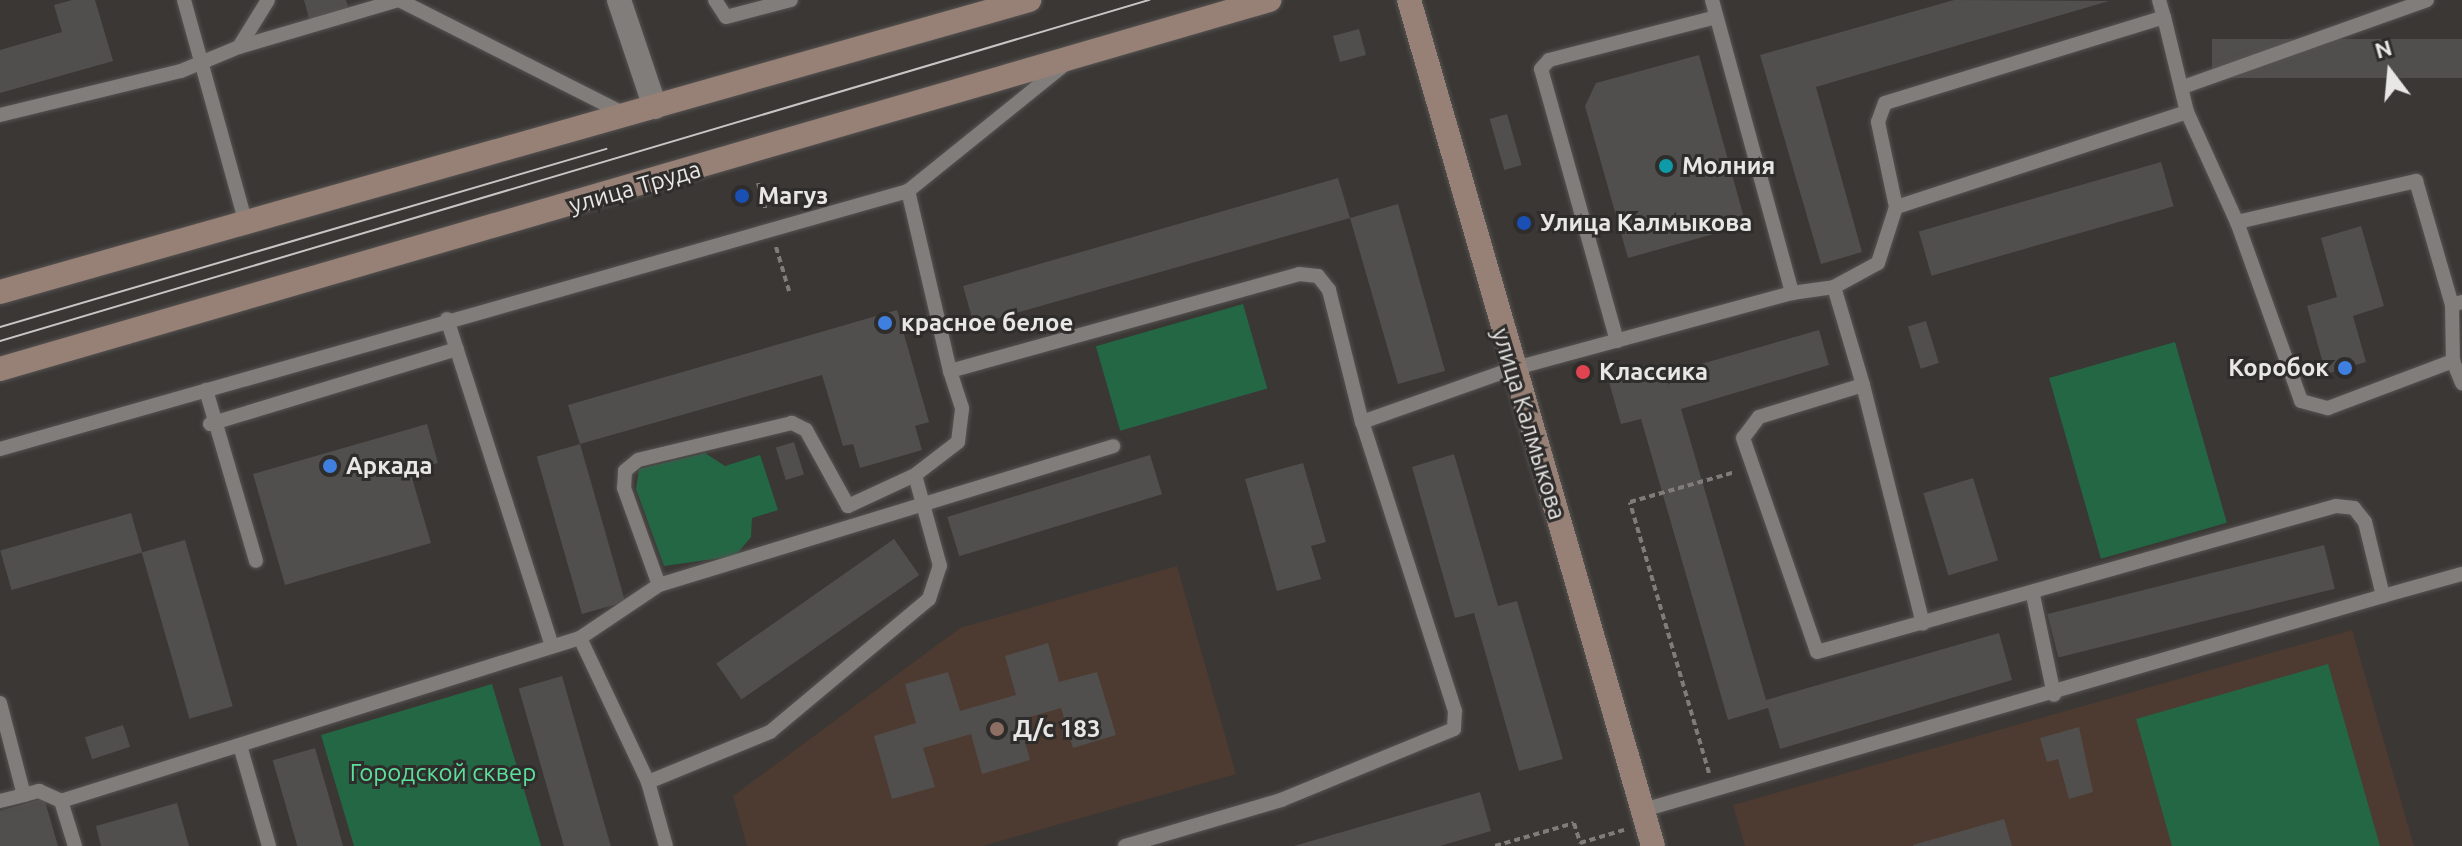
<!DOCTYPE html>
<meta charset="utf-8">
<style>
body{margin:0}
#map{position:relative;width:2462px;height:846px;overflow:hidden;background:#3a3735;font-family:Ubuntu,sans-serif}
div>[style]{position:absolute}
.education>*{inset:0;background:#4d3b31}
.green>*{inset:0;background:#246745;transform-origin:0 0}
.building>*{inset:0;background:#514f4d;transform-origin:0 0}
.path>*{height:4px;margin-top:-2px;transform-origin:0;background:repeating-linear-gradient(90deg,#7f7c7a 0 6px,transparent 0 10px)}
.roads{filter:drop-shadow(0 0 2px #555351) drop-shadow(0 0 2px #555351)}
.lane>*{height:14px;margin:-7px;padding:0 7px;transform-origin:7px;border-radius:7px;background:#807d7b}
.street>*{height:24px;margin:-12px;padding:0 12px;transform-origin:12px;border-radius:12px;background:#807d7b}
.secondary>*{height:24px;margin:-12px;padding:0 12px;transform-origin:12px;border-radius:12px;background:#978076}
.tram>*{height:2px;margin:-1px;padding:0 1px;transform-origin:1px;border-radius:1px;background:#c8c6c4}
.dots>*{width:22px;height:22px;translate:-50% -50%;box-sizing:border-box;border:4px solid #2f2d2b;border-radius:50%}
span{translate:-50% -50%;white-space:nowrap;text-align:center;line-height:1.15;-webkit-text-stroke:6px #2f2d2b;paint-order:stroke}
.poi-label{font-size:24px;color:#e8e7e5;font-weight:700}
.left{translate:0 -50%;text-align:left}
.right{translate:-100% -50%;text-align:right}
.street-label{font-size:24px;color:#e8e7e5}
.park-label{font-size:24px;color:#5be09c}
.north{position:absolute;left:2350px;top:32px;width:80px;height:80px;-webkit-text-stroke:6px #2f2d2b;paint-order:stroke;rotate:344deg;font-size:22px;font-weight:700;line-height:32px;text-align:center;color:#e8e7e5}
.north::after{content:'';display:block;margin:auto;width:28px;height:36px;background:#e8e7e5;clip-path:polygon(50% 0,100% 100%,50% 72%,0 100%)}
</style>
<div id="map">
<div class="education">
<i style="clip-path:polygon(1177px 566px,1236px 774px,983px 846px,747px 846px,733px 796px,960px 628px)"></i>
<i style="clip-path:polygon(2352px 630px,2414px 846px,1745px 846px,1733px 805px)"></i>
</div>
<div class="green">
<i style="left:1243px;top:304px;width:88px;height:153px;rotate:74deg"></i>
<i style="left:2175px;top:342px;width:188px;height:131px;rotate:74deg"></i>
<i style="clip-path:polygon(705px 453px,725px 466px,760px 455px,778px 510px,752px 518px,751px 537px,735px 556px,664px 566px,636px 489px,639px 469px)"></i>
<i style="clip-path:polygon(2328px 664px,2380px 846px,2172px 846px,2136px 719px)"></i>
<i style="clip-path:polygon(492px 684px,541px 846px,354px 846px,321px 735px)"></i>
</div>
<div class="building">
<i style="clip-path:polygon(72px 0,95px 0,113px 61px,0 93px,0 50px,62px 32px,54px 5px)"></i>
<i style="clip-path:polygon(304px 0,346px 0,349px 10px,310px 22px)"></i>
<i style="clip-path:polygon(1954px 0,2109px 1px,1816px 87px,1862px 252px,1821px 264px,1760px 55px)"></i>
<i style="left:1359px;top:29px;width:27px;height:27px;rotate:75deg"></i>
<i style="left:2462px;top:39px;width:39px;height:250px;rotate:90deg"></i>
<i style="clip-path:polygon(1699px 55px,1746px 225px,1628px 258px,1585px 106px,1596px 83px)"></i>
<i style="left:1507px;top:114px;width:53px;height:18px;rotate:74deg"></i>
<i style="left:2161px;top:162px;width:46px;height:252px;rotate:74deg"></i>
<i style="clip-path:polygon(1338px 178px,1350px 218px,1398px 204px,1445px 371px,1398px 384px,1350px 218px,974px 325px,963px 286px)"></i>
<i style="clip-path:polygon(2361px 226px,2384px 306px,2353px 316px,2366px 362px,2326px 374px,2307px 306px,2337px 297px,2321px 238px)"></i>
<i style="clip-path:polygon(897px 310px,929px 422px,915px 426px,922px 450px,860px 468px,853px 444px,843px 446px,822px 375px,580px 444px,568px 405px)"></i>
<i style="left:1926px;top:321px;width:44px;height:19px;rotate:73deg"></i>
<i style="clip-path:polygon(1819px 330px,1829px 365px,1681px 409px,1766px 700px,1999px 633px,2012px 680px,1780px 749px,1768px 708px,1728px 720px,1641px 419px,1621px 424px,1609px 382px,1668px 365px,1670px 373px)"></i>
<i style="clip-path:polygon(427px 424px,438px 463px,410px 471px,431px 543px,285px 585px,253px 474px)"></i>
<i style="left:794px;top:442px;width:34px;height:19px;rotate:73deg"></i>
<i style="left:580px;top:444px;width:164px;height:45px;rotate:74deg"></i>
<i style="clip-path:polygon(1454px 454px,1498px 606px,1517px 601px,1563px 759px,1519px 771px,1474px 613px,1455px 618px,1412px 467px)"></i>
<i style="left:1150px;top:455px;width:41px;height:212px;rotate:73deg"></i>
<i style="clip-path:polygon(1303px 463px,1326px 542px,1311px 546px,1321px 579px,1277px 591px,1245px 479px)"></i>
<i style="left:1973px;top:478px;width:86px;height:52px;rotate:73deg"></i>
<i style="left:131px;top:513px;width:41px;height:136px;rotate:74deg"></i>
<i style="left:894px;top:539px;width:44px;height:217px;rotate:55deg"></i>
<i style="left:185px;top:540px;width:173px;height:45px;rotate:74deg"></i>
<i style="left:2324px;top:545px;width:45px;height:285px;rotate:76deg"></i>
<i style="clip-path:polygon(1048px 643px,1059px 682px,1097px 672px,1116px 735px,1073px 748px,1061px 708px,1019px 720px,1030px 760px,982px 774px,971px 734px,923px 748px,935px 787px,892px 799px,874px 736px,916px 723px,905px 684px,948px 672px,960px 711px,1016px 695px,1005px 656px)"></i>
<i style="left:562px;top:676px;width:177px;height:45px;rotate:74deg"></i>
<i style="left:123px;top:725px;width:23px;height:40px;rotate:72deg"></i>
<i style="clip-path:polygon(2079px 727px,2093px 792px,2069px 799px,2058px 759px,2047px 762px,2040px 738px)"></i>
<i style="left:315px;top:748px;width:102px;height:44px;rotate:74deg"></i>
<i style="clip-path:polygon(1480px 792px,1491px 831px,1440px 846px,1294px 846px)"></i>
<i style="clip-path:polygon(44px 798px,58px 846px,0 846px,0 811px)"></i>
<i style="clip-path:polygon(177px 803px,189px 846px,101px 846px,96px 826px)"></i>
<i style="clip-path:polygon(2004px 819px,2012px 846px,1913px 846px,1913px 845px)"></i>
</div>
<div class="path">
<i style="left:758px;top:183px;width:29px;rotate:74deg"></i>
<i style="left:776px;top:247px;width:46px;rotate:73.5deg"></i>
<i style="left:1709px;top:773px;width:282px;rotate:-106.3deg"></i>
<i style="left:1630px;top:502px;width:109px;rotate:-15.9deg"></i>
<i style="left:1495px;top:846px;width:82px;rotate:-16.2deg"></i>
<i style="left:1574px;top:823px;width:21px;rotate:73deg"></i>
<i style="left:1580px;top:843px;width:46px;rotate:-16.5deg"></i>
</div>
<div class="roads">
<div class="lane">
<i style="left:184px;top:0;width:231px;rotate:74.5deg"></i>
<i style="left:715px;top:0;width:20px;rotate:57deg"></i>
<i style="left:726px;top:17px;width:67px;rotate:-14.7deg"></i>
<i style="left:1712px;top:0;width:304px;rotate:74.7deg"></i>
<i style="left:2159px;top:0;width:18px;rotate:74deg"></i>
<i style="left:239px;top:47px;width:55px;rotate:-58.3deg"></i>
<i style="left:2183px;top:87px;width:259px;rotate:-19.6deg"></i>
<i style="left:2187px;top:112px;width:121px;rotate:65.6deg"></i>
<i style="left:2237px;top:222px;width:190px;rotate:70.3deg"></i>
<i style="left:2301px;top:401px;width:28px;rotate:15deg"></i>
<i style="left:2328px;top:408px;width:134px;rotate:-20.6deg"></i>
<i style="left:0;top:115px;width:186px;rotate:-13.7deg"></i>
<i style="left:181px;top:71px;width:63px;rotate:-22.5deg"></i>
<i style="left:239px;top:47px;width:167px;rotate:-16.4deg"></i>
<i style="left:399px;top:0;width:255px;rotate:26.8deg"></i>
<i style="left:2237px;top:222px;width:184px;rotate:-12.9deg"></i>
<i style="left:2416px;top:181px;width:129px;rotate:73.8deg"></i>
<i style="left:1834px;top:287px;width:50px;rotate:-28.6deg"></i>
<i style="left:1878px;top:263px;width:59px;rotate:-72.2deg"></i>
<i style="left:1896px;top:207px;width:87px;rotate:-102deg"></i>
<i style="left:1878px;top:122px;width:20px;rotate:-70deg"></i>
<i style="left:1885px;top:103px;width:292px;rotate:-17.1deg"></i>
<i style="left:2164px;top:17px;width:98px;rotate:76.4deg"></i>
<i style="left:2187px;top:112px;width:306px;rotate:161.9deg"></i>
<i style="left:2462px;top:302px;width:10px;rotate:163deg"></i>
<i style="left:2452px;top:305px;width:56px;rotate:89deg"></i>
<i style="left:2453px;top:361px;width:24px;rotate:68deg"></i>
<i style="left:447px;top:319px;width:344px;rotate:72.2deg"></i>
<i style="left:1617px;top:341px;width:282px;rotate:-105.6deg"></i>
<i style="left:1541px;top:69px;width:12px;rotate:-48deg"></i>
<i style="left:1549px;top:60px;width:172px;rotate:-14.4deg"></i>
<i style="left:950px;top:371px;width:185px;rotate:-103.1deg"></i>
<i style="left:908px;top:191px;width:199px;rotate:-38.9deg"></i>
<i style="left:1863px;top:385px;width:246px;rotate:75.9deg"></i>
<i style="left:206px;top:390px;width:178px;rotate:73.7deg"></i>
<i style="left:210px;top:424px;width:258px;rotate:-16.9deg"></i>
<i style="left:0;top:449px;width:944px;rotate:-15.86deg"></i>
<i style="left:915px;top:475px;width:54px;rotate:-37.5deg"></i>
<i style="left:958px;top:442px;width:34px;rotate:-83deg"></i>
<i style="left:962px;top:408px;width:39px;rotate:-108deg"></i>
<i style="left:950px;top:371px;width:362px;rotate:-15.5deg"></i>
<i style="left:1299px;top:274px;width:19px;rotate:6deg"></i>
<i style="left:1318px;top:276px;width:18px;rotate:52deg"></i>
<i style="left:1329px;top:290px;width:136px;rotate:76deg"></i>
<i style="left:2033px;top:595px;width:102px;rotate:78.1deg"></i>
<i style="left:2383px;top:596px;width:82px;rotate:-15.6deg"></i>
<i style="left:580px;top:638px;width:159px;rotate:64.7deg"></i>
<i style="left:648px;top:782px;width:66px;rotate:74.3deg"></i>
<i style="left:0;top:703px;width:95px;rotate:75.4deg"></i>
<i style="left:24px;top:795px;width:16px;rotate:-15deg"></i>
<i style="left:39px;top:791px;width:24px;rotate:24deg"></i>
<i style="left:61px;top:801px;width:544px;rotate:-17.44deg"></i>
<i style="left:580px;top:638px;width:95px;rotate:-33.9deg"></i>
<i style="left:659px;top:585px;width:475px;rotate:-17deg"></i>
<i style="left:241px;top:749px;width:101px;rotate:73.9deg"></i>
<i style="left:648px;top:782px;width:132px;rotate:-22.3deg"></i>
<i style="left:770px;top:732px;width:207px;rotate:-39.9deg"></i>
<i style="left:929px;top:599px;width:35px;rotate:-72deg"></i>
<i style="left:940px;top:566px;width:94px;rotate:-105.4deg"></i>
<i style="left:915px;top:475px;width:74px;rotate:155.2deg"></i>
<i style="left:848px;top:506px;width:87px;rotate:-118.9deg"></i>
<i style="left:806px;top:430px;width:16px;rotate:-153deg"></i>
<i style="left:792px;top:423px;width:158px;rotate:166.5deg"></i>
<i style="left:638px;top:460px;width:17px;rotate:140deg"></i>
<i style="left:625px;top:471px;width:17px;rotate:93deg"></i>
<i style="left:624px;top:488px;width:103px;rotate:70.2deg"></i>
<i style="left:0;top:801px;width:25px;rotate:-14deg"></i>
<i style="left:61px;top:801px;width:47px;rotate:72.7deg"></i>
<i style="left:1125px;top:846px;width:163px;rotate:-16.4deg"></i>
<i style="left:1281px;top:800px;width:187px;rotate:-22.3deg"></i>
<i style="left:1454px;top:729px;width:18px;rotate:-87deg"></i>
<i style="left:1455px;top:711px;width:304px;rotate:-107.8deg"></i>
<i style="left:1362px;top:422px;width:159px;rotate:-19.5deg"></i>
<i style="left:1512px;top:369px;width:290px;rotate:-15.2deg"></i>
<i style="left:1792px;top:293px;width:42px;rotate:-8.1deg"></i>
<i style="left:1834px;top:287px;width:102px;rotate:73.5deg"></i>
<i style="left:1863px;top:385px;width:109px;rotate:162.9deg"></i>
<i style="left:1759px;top:417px;width:26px;rotate:127deg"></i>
<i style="left:1743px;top:438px;width:226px;rotate:70.9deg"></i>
<i style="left:1817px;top:652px;width:539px;rotate:-15.71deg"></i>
<i style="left:2336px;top:506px;width:18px;rotate:6deg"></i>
<i style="left:2354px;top:508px;width:18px;rotate:52deg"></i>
<i style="left:2365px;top:522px;width:76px;rotate:76.3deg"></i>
<i style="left:2383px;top:596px;width:770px;rotate:163.87deg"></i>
</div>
<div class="street">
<i style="left:619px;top:0;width:113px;rotate:71.4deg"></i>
</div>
<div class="secondary">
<i style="left:1409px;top:0;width:880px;rotate:73.91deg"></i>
<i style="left:0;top:292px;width:1070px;rotate:-15.84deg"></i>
<i style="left:0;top:369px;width:1322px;rotate:-16.21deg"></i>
</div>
</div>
<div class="tram">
<i style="left:0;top:327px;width:632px;rotate:-16.37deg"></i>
<i style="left:0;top:341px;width:1199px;rotate:-16.53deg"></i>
</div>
<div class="dots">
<i style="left:1666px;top:166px;background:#0f9aa8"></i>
<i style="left:742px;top:196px;background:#1a4fb4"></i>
<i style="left:1524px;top:223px;background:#1a4fb4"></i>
<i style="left:885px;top:323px;background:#3f7fe0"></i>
<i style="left:2345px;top:368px;background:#3f7fe0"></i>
<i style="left:1583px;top:372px;background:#e0444e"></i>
<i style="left:330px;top:466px;background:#3f7fe0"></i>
<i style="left:997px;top:729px;background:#8d6e63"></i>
</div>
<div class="poi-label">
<span class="left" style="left:1682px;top:166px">Молния</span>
<span class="left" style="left:758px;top:196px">Магуз</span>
<span class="left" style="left:1540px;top:223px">Улица Калмыкова</span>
<span class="left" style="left:901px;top:323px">красное белое</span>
<span class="right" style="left:2329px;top:368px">Коробок</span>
<span class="left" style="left:1599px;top:372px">Классика</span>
<span class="left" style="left:346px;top:466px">Аркада</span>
<span class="left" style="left:1013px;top:729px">Д/с 183</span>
</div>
<div class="street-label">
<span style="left:635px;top:187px;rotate:-16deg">улица Труда</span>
<span style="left:1529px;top:424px;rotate:73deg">улица Калмыкова</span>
</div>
<div class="park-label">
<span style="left:443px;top:773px">Городской сквер</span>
</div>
<div class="north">N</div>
</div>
